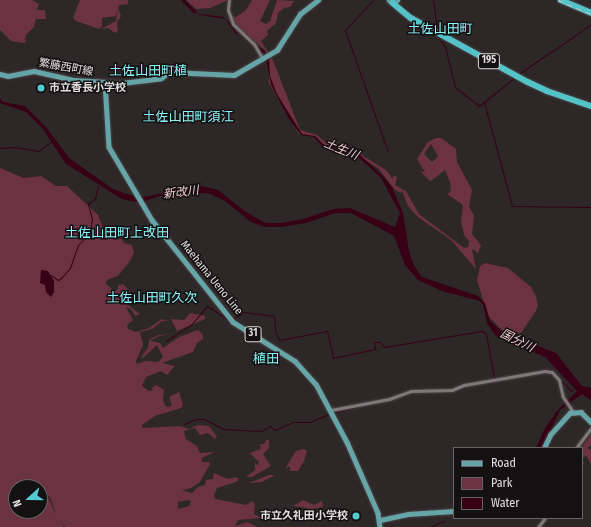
<!DOCTYPE html>
<meta charset="utf-8">
<style>
body{margin:0}
#map{position:relative;width:591px;height:527px;overflow:hidden;background:#2e2728;font-family:"Fira Sans Condensed","Noto Sans JP",sans-serif}
div>[style]{position:absolute}
.green>*{inset:0;background:#6b3241}
.water>*{inset:0;background:#370015}
.stream>*{height:1px;margin:-0.5px;padding:0 0.5px;transform-origin:0.5px;border-radius:0.5px;background:#370015}
.river>*{height:2.5px;margin:-1.25px;padding:0 1.25px;transform-origin:1.25px;border-radius:1.25px;background:#370015}
.roads{filter:drop-shadow(0 0 1px #4b4546) drop-shadow(0 0 1px #4b4546)}
.minor>*{height:3px;margin:-1.5px;padding:0 1.5px;transform-origin:1.5px;border-radius:1.5px;background:#807779}
.major>*{height:4.5px;margin:-2.25px;padding:0 2.25px;transform-origin:2.25px;border-radius:2.25px;background:#65a5a8}
.highway>*{height:5.5px;margin:-2.75px;padding:0 2.75px;transform-origin:2.75px;border-radius:2.75px;background:#53c3c7}
.rail>*{height:1px;margin-top:-0.5px;transform-origin:0;background:repeating-linear-gradient(90deg,#c3bebe 0 5px,transparent 0 10px)}
.dots>*{width:11px;height:11px;translate:-50% -50%;box-sizing:border-box;border:2px solid #141112;border-radius:50%}
span{translate:-50% -50%;white-space:nowrap;text-align:center;line-height:1.15;-webkit-text-stroke:3px #141112;paint-order:stroke}
.shield-label span{padding:1px 3px;background:#141112;border:1px solid;border-radius:3px;-webkit-text-stroke-width:0}
.shield-label{font-size:10px;color:#e2dddd;font-weight:700}
.street-label{font-size:11px;color:#e2dddd}
.poi-label{font-size:11px;color:#e2dddd;font-weight:700}
.left{translate:0 -50%;text-align:left}
.right{translate:-100% -50%;text-align:right}
.water-label{font-size:12px;color:#f4cbd3;font-style:italic}
.quarter-label{font-size:13px;color:#8bf7fb}
.legend{position:absolute;left:453px;top:447px;width:130px;height:72px;box-sizing:border-box;background:#141112;border:1px solid #666363;margin:0;padding:5px 7px;list-style:none;font-size:12px;color:#e2dddd}
.legend li{display:flex;align-items:center;gap:8px;height:20px}
.legend b{width:20px;border:1px solid #666363}
.north{position:absolute;left:8px;top:479px;width:40px;height:40px;box-sizing:border-box;background:#141112;border:1px solid #666363;border-radius:50%;rotate:249deg;font-size:11px;font-weight:700;line-height:16px;text-align:center;color:#e2dddd}
.north::after{content:'';display:block;margin:auto;width:14px;height:18px;background:#52ccd0;clip-path:polygon(50% 0,100% 100%,50% 72%,0 100%)}
</style>
<div id="map">
<div class="green">
<i style="clip-path:polygon(0 0,32px 0,39px 4px,37px 10px,45px 10px,46px 19px,36px 19px,34px 27px,26px 35px,25px 43px,11px 41px,0 30px)"></i>
<i style="clip-path:polygon(80px 0,128px 0,128px 4px,120px 5px,118px 8px,121px 16px,117px 22px,118px 31px,115px 33px,108px 28px,101px 29px,116px 21px,118px 9px,116px 16px,102px 18px,102px 26px,99px 29px,76px 21px,73px 18px)"></i>
<i style="clip-path:polygon(186px 0,228px 0,210px 8px,196px 9px)"></i>
<i style="clip-path:polygon(evenodd,252px 0,270px 0,260px 21px,266px 24px,270px 21px,277px 0,294px 1px,290px 7px,284px 8px,278px 13px,276px 23px,267px 31px,268px 35px,261px 41px,273px 60px,300px 130px,317px 135px,325px 142px,346px 145px,386px 170px,392px 178px,395px 175px,397px 178px,395px 185px,406px 191px,419px 214px,464px 248px,468px 247px,469px 241px,464px 235px,461px 221px,463px 205px,447px 194px,451px 191px,450px 182px,445px 170px,431px 181px,429px 180px,420px 171px,425px 172px,417px 159px,428px 142px,436px 138px,441px 138px,456px 149px,457px 162px,472px 190px,469px 206px,474px 216px,472px 234px,481px 245px,478px 253px,472px 249px,476px 269px,451px 240px,418px 217px,408px 206px,402px 190px,401px 193px,395px 190px,378px 168px,346px 149px,325px 146px,316px 137px,299px 134px,269px 83px,269px 62px,265px 50px,238px 28px,232px 16px,236px 17px,246px 10px,252px 0,431px 144px,438px 156px,432px 162px,424px 154px,431px 144px)"></i>
<i style="clip-path:polygon(evenodd,0 168px,24px 178px,41px 176px,56px 186px,67px 186px,98px 215px,104px 231px,100px 238px,122px 239px,124px 243px,132px 245px,134px 253px,130px 261px,118px 276px,107px 280px,106px 284px,115px 291px,118px 289px,118px 285px,123px 284px,131px 293px,127px 304px,140px 314px,135px 316px,131px 309px,126px 307px,133px 320px,127px 325px,128px 329px,136px 332px,149px 328px,162px 319px,169px 321px,162px 321px,152px 329px,140px 332px,143px 345px,136px 361px,137px 364px,145px 361px,158px 362px,163px 357px,157px 345px,143px 358px,141px 357px,148px 348px,149px 340px,158px 335px,172px 334px,159px 336px,150px 341px,160px 343px,163px 348px,179px 337px,198px 330px,203px 335px,203px 339px,197px 343px,193px 352px,162px 363px,175px 366px,167px 375px,161px 371px,146px 377px,142px 386px,149px 391px,153px 390px,152px 388px,156px 385px,164px 390px,163px 400px,166px 407px,172px 406px,169px 397px,179px 392px,183px 405px,181px 408px,155px 416px,142px 425px,142px 428px,179px 426px,189px 429px,198px 425px,209px 426px,217px 437px,215px 439px,208px 433px,200px 435px,195px 428px,184px 431px,186px 439px,197px 446px,200px 453px,214px 452px,202px 458px,202px 462px,209px 462px,210px 464px,200px 482px,191px 488px,182px 490px,192px 493px,198px 487px,205px 485px,206px 480px,213px 479px,214px 473px,228px 479px,236px 477px,239px 479px,236px 482px,217px 488px,214px 496px,216px 499px,246px 505px,252px 501px,255px 504px,254px 514px,261px 518px,238px 520px,235px 526px,248px 522px,257px 527px,65px 527px,60px 521px,64px 527px,0 527px,0 168px,39px 485px,51px 499px,56px 515px,49px 499px,40px 489px,40px 511px,16px 511px,16px 487px,39px 485px,0 168px,189px 500px,191px 502px,189px 506px,178px 509px,178px 502px,189px 500px)"></i>
<i style="clip-path:polygon(485px 263px,508px 268px,531px 287px,536px 296px,538px 306px,536px 311px,521px 333px,514px 334px,503px 331px,488px 316px,477px 280px,480px 266px)"></i>
<i style="clip-path:polygon(190px 313px,205px 316px,205px 319px,177px 331px,171px 319px,184px 320px)"></i>
<i style="clip-path:polygon(591px 435px,591px 445px,587px 448px,591px 450px,591px 464px,586px 455px,582px 459px,584px 464px,582px 465px,581px 448px)"></i>
<i style="clip-path:polygon(266px 440px,269px 440px,269px 448px,263px 454px,271px 466px,252px 477px,246px 477px,255px 470px,255px 463px,258px 465px,259px 462px,250px 453px,261px 449px,260px 444px,264px 444px)"></i>
<i style="clip-path:polygon(304px 449px,307px 451px,304px 461px,298px 471px,290px 471px,290px 466px,285px 469px,296px 451px)"></i>
<i style="clip-path:polygon(269px 475px,275px 475px,262px 482px,249px 483px)"></i>
<i style="clip-path:polygon(303px 500px,314px 505px,322px 501px,323px 507px,312px 509px,293px 506px)"></i>
</div>
<div class="water">
<i style="clip-path:polygon(192px 9px,200px 14px,223px 17px,228px 21px,240px 37px,264px 50px,269px 58px,270px 76px,277px 94px,302px 134px,315px 136px,324px 145px,338px 146px,358px 153px,383px 176px,392px 187px,403px 213px,409px 251px,414px 266px,422px 277px,478px 296px,485px 303px,490px 321px,503px 332px,556px 353px,582px 386px,591px 388px,591px 400px,582px 394px,560px 410px,543px 448px,536px 448px,544px 430px,557px 411px,577px 391px,545px 357px,496px 336px,487px 323px,483px 305px,480px 301px,442px 291px,418px 280px,405px 265px,394px 236px,351px 213px,335px 213px,306px 223px,281px 227px,265px 227px,251px 222px,225px 201px,208px 193px,159px 196px,140px 203px,122px 199px,66px 164px,43px 129px,26px 112px,0 103px,0 98px,3px 102px,25px 106px,46px 127px,69px 158px,113px 189px,126px 194px,143px 197px,202px 186px,218px 190px,246px 212px,266px 223px,281px 223px,303px 219px,333px 209px,350px 208px,395px 227px,400px 213px,381px 178px,356px 155px,338px 148px,323px 147px,314px 137px,301px 135px,289px 119px,271px 85px,265px 54px,235px 33px,225px 19px,200px 15px)"></i>
<i style="clip-path:polygon(41px 270px,48px 271px,54px 281px,54px 292px,51px 297px,46px 292px,45px 285px,40px 283px)"></i>
</div>
<div class="stream">
<i style="left:373px;top:0;width:41px;rotate:133deg"></i>
<i style="left:345px;top:30px;width:129px;rotate:70.6deg"></i>
<i style="left:433px;top:0;width:27px;rotate:82deg"></i>
<i style="left:584px;top:29px;width:9px;rotate:-36deg"></i>
<i style="left:439px;top:38px;width:11px;rotate:56deg"></i>
<i style="left:445px;top:47px;width:41px;rotate:76deg"></i>
<i style="left:455px;top:87px;width:31px;rotate:38deg"></i>
<i style="left:479px;top:106px;width:45px;rotate:-38.7deg"></i>
<i style="left:520px;top:73px;width:76px;rotate:-34.3deg"></i>
<i style="left:484px;top:102px;width:108px;rotate:74.9deg"></i>
<i style="left:512px;top:206px;width:79px;rotate:0.7deg"></i>
<i style="left:0;top:148px;width:15px;rotate:-4deg"></i>
<i style="left:15px;top:147px;width:23px;rotate:10deg"></i>
<i style="left:38px;top:151px;width:16px;rotate:-35deg"></i>
<i style="left:51px;top:275px;width:9px;rotate:36deg"></i>
<i style="left:58px;top:280px;width:4px;rotate:-34deg"></i>
<i style="left:61px;top:278px;width:13px;rotate:-48deg"></i>
<i style="left:70px;top:268px;width:24px;rotate:-71deg"></i>
<i style="left:78px;top:245px;width:17px;rotate:-45deg"></i>
<i style="left:90px;top:233px;width:14px;rotate:-82deg"></i>
<i style="left:92px;top:219px;width:16px;rotate:-105deg"></i>
<i style="left:88px;top:204px;width:9px;rotate:-36deg"></i>
<i style="left:95px;top:199px;width:14px;rotate:-78deg"></i>
<i style="left:232px;top:320px;width:14px;rotate:-36deg"></i>
<i style="left:243px;top:312px;width:31px;rotate:7deg"></i>
<i style="left:274px;top:316px;width:14px;rotate:86deg"></i>
<i style="left:275px;top:330px;width:11px;rotate:68deg"></i>
<i style="left:279px;top:340px;width:49px;rotate:-10.6deg"></i>
<i style="left:327px;top:331px;width:28px;rotate:77deg"></i>
<i style="left:333px;top:358px;width:43px;rotate:-12.1deg"></i>
<i style="left:375px;top:349px;width:7px;rotate:-98deg"></i>
<i style="left:374px;top:342px;width:6px"></i>
<i style="left:380px;top:342px;width:6px;rotate:51deg"></i>
<i style="left:384px;top:347px;width:99px;rotate:-9.3deg"></i>
<i style="left:482px;top:331px;width:5px;rotate:37deg"></i>
<i style="left:486px;top:334px;width:44px;rotate:79.5deg"></i>
<i style="left:494px;top:377px;width:2px;rotate:27deg"></i>
<i style="left:166px;top:341px;width:30px;rotate:-33deg"></i>
<i style="left:191px;top:325px;width:25px;rotate:-50deg"></i>
<i style="left:207px;top:306px;width:27px;rotate:33deg"></i>
<i style="left:510px;top:376px;width:38px;rotate:-11deg"></i>
<i style="left:547px;top:369px;width:5px;rotate:11deg"></i>
<i style="left:559px;top:378px;width:18px;rotate:47deg"></i>
<i style="left:571px;top:391px;width:3px;rotate:-45deg"></i>
<i style="left:457px;top:386px;width:6px;rotate:-18deg"></i>
<i style="left:334px;top:413px;width:27px;rotate:-15deg"></i>
<i style="left:184px;top:424px;width:13px;rotate:-23deg"></i>
<i style="left:196px;top:419px;width:8px"></i>
<i style="left:204px;top:419px;width:22px;rotate:27deg"></i>
<i style="left:224px;top:429px;width:37px;rotate:3deg"></i>
<i style="left:261px;top:431px;width:10px;rotate:-29deg"></i>
<i style="left:270px;top:426px;width:6px;rotate:39deg"></i>
<i style="left:275px;top:430px;width:20px;rotate:-24deg"></i>
<i style="left:293px;top:422px;width:17px"></i>
<i style="left:310px;top:422px;width:23px;rotate:-23deg"></i>
<i style="left:438px;top:523px;width:7px;rotate:-16deg"></i>
<i style="left:430px;top:527px;width:8px;rotate:-23deg"></i>
</div>
<div class="river">
<i style="left:183px;top:0;width:16px;rotate:45deg"></i>
</div>
<div class="roads">
<div class="minor">
<i style="left:229px;top:0;width:10px;rotate:96deg"></i>
<i style="left:228px;top:10px;width:15px;rotate:70deg"></i>
<i style="left:233px;top:24px;width:29px;rotate:44deg"></i>
<i style="left:254px;top:44px;width:16px;rotate:60deg"></i>
<i style="left:331px;top:410px;width:59px;rotate:-10.7deg"></i>
<i style="left:389px;top:399px;width:23px;rotate:-20deg"></i>
<i style="left:411px;top:391px;width:41px;rotate:-1.4deg"></i>
<i style="left:452px;top:390px;width:13px;rotate:-23deg"></i>
<i style="left:464px;top:385px;width:82px;rotate:-9.8deg"></i>
<i style="left:545px;top:371px;width:7px;rotate:8deg"></i>
<i style="left:552px;top:372px;width:11px;rotate:49deg"></i>
<i style="left:559px;top:380px;width:17px;rotate:77deg"></i>
<i style="left:563px;top:397px;width:18px;rotate:56deg"></i>
<i style="left:576px;top:448px;width:25px;rotate:-53deg"></i>
<i style="left:538px;top:527px;width:11px;rotate:-52deg"></i>
</div>
<div class="major">
<i style="left:389px;top:0;width:5px;rotate:37deg"></i>
<i style="left:393px;top:3px;width:5px;rotate:-37deg"></i>
<i style="left:0;top:74px;width:8px;rotate:14deg"></i>
<i style="left:8px;top:76px;width:26px;rotate:-11deg"></i>
<i style="left:34px;top:71px;width:41px;rotate:12.7deg"></i>
<i style="left:74px;top:80px;width:48px;rotate:3.6deg"></i>
<i style="left:122px;top:83px;width:39px;rotate:-7deg"></i>
<i style="left:161px;top:78px;width:11px;rotate:-34deg"></i>
<i style="left:170px;top:72px;width:64px;rotate:2.7deg"></i>
<i style="left:234px;top:75px;width:50px;rotate:-30.2deg"></i>
<i style="left:277px;top:50px;width:43px;rotate:-57.4deg"></i>
<i style="left:300px;top:14px;width:23px;rotate:-38deg"></i>
<i style="left:105px;top:83px;width:64px;rotate:86.4deg"></i>
<i style="left:109px;top:147px;width:85px;rotate:59.5deg"></i>
<i style="left:152px;top:220px;width:130px;rotate:51.5deg"></i>
<i style="left:233px;top:322px;width:73px;rotate:32.2deg"></i>
<i style="left:295px;top:361px;width:31px;rotate:48deg"></i>
<i style="left:316px;top:384px;width:66px;rotate:61.9deg"></i>
<i style="left:347px;top:442px;width:77px;rotate:66.4deg"></i>
<i style="left:378px;top:513px;width:14px;rotate:82deg"></i>
<i style="left:544px;top:448px;width:14px;rotate:-65deg"></i>
<i style="left:550px;top:435px;width:30px;rotate:-48deg"></i>
<i style="left:570px;top:413px;width:11px;rotate:-5deg"></i>
<i style="left:581px;top:412px;width:14px;rotate:45deg"></i>
<i style="left:380px;top:520px;width:29px;rotate:-12deg"></i>
<i style="left:408px;top:514px;width:46px;rotate:-3.7deg"></i>
</div>
<div class="highway">
<i style="left:561px;top:0;width:33px;rotate:23deg"></i>
<i style="left:393px;top:3px;width:23px;rotate:40deg"></i>
<i style="left:411px;top:18px;width:133px;rotate:28.7deg"></i>
<i style="left:528px;top:82px;width:21px;rotate:25deg"></i>
<i style="left:547px;top:91px;width:46px;rotate:18.8deg"></i>
</div>
</div>
<div class="rail">
<i style="left:558px;top:0;width:36px;rotate:23deg"></i>
</div>
<div class="dots">
<i style="left:41px;top:88px;background:#52ccd0"></i>
<i style="left:356px;top:516px;background:#52ccd0"></i>
</div>
<div class="shield-label">
<span style="left:489px;top:61px">195</span>
<span style="left:253px;top:334px">31</span>
</div>
<div class="street-label">
<span style="left:66px;top:68px;rotate:10deg">繁藤西町線</span>
<span style="left:211px;top:278px;rotate:51deg">Maehama Ueno Line</span>
</div>
<div class="poi-label">
<span class="left" style="left:49px;top:88px">市立香長小学校</span>
<span class="right" style="left:348px;top:516px">市立久礼田小学校</span>
</div>
<div class="water-label">
<span style="left:341px;top:150px;rotate:22deg">土生川</span>
<span style="left:181px;top:193px;rotate:-7deg">新改川</span>
<span style="left:517px;top:341px;rotate:26deg">国分川</span>
</div>
<div class="quarter-label">
<span style="left:440px;top:29px">土佐山田町</span>
<span style="left:148px;top:71px">土佐山田町植</span>
<span style="left:188px;top:117px">土佐山田町須江</span>
<span style="left:117px;top:233px">土佐山田町上改田</span>
<span style="left:152px;top:298px">土佐山田町久次</span>
<span style="left:266px;top:359px">植田</span>
</div>
<ul class="legend">
<li><b style="height:5px;background:#65a5a8"></b>Road</li>
<li><b style="height:11px;background:#6b3241"></b>Park</li>
<li><b style="height:11px;background:#370015"></b>Water</li>
</ul>
<div class="north">N</div>
</div>
